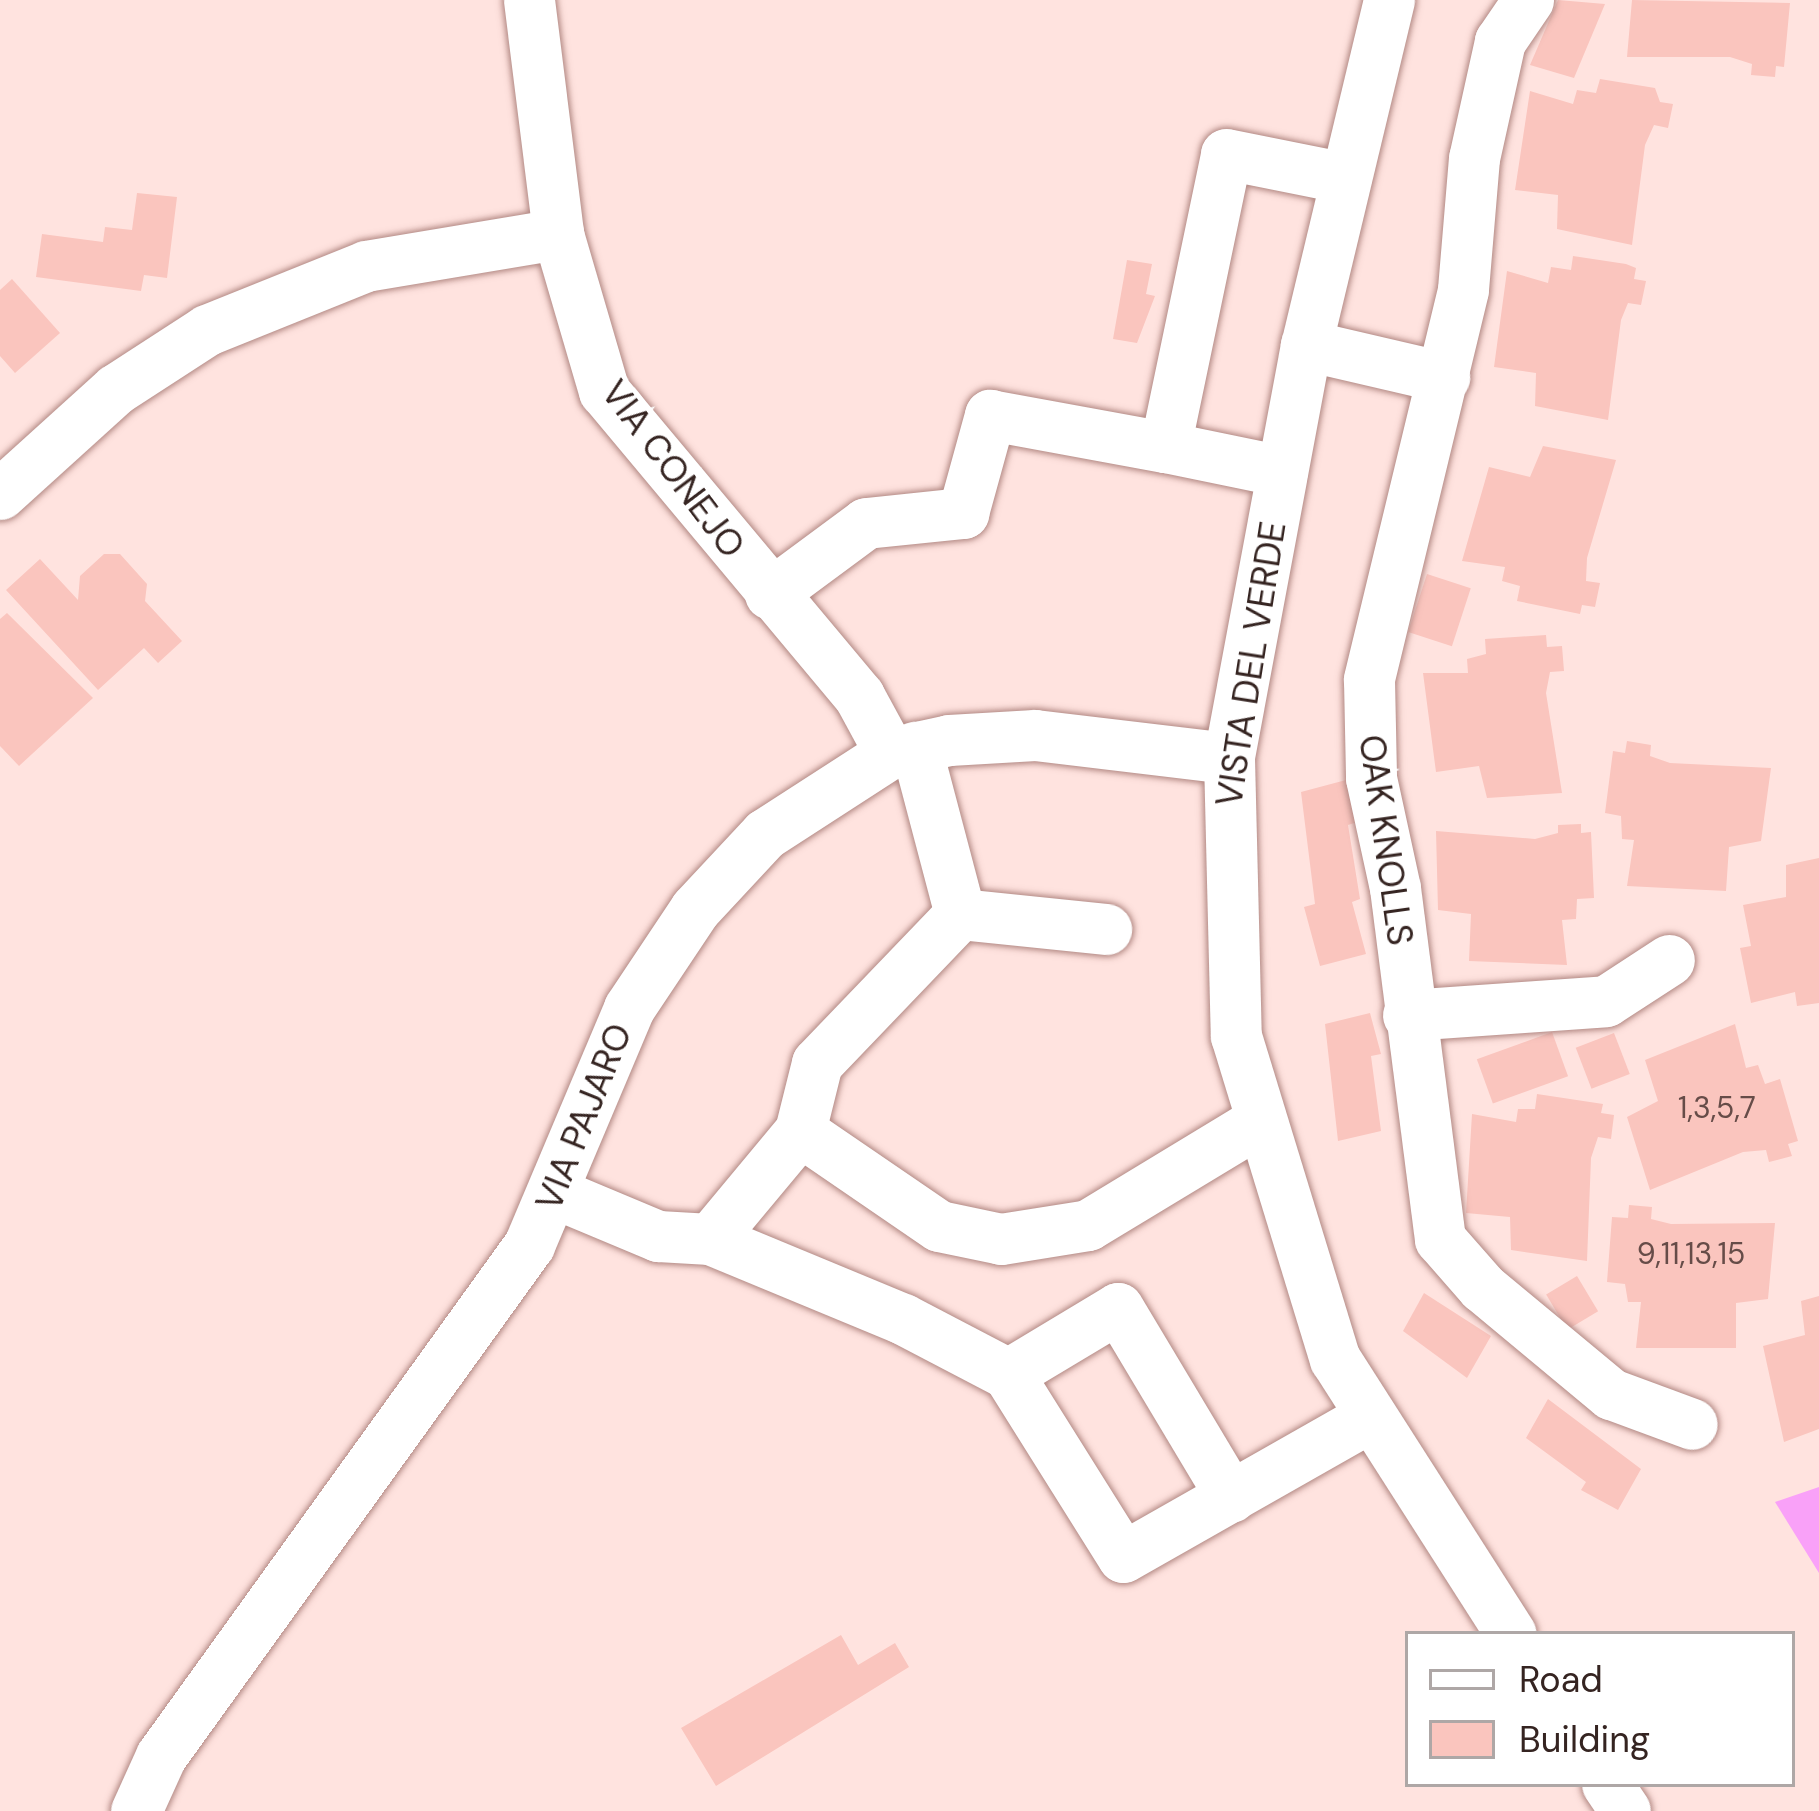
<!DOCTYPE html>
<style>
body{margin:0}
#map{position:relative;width:1819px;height:1811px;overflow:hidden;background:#ffe3df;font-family:"DM Sans",sans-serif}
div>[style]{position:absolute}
.green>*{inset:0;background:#f9a1f8}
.building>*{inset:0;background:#fac5be;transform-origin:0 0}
.roads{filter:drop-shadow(0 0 3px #b38984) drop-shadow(0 0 3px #b38984)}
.minor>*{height:51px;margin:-25.5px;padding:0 25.5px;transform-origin:25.5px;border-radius:25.5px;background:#fff}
span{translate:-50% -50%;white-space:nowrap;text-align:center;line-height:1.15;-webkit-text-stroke:9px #fff;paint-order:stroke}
.number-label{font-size:30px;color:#664c48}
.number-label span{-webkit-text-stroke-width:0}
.street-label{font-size:36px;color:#352421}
.legend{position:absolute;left:1405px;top:1631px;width:390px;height:156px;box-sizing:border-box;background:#fff;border:3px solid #aea7a6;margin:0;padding:15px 21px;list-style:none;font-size:36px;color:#352421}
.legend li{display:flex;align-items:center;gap:24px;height:60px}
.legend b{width:60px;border:3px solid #aea7a6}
</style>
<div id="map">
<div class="green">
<i style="clip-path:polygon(1819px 1487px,1819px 1573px,1775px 1502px)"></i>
</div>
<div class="building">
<i style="clip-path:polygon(1558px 0,1605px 4px,1574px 78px,1530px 65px)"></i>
<i style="clip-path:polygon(1632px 0,1790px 3px,1784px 67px,1776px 66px,1775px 77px,1751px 75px,1752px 64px,1730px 57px,1627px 57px)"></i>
<i style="clip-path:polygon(1600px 79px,1655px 88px,1660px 102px,1673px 104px,1668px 128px,1654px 125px,1645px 145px,1632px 245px,1557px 229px,1558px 195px,1515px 190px,1530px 91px,1573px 104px,1577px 90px,1596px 93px)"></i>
<i style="clip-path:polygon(137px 193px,177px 197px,167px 278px,144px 275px,141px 291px,36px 277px,42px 234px,103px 242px,105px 227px,132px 230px)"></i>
<i style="clip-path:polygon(1573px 256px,1626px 264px,1636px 268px,1634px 279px,1646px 281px,1641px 305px,1628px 303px,1621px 320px,1608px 420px,1535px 406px,1536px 373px,1494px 367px,1507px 271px,1548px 283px,1551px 267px,1571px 270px)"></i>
<i style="clip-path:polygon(1127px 260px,1152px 264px,1146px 294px,1155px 296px,1137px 343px,1113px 339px)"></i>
<i style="clip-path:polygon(12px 279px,60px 333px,15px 373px,0 356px,0 290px)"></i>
<i style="clip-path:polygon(1543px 446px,1616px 460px,1587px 558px,1586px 581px,1600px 583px,1595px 607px,1582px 605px,1580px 614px,1517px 601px,1520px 586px,1502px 581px,1505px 567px,1462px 561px,1489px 467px,1530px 477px)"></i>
<i style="clip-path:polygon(104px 554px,120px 554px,147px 584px,145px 601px,182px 641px,158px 663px,144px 648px,98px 690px,6px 590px,40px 559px,78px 600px,80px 576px)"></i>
<i style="left:1427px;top:574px;width:46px;height:61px;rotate:18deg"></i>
<i style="clip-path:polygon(7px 613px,93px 698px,19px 766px,0 746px,0 619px)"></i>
<i style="clip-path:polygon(1546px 635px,1547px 647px,1562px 646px,1564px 671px,1550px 672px,1546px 693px,1562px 793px,1487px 798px,1479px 766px,1436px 772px,1423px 673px,1468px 673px,1467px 659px,1486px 654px,1485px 639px)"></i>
<i style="clip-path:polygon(1627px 741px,1651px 745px,1650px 756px,1670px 763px,1771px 768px,1761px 841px,1729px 847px,1726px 891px,1627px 886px,1634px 840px,1622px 839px,1621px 816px,1605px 813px,1613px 751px,1625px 753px)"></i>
<i style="clip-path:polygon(1346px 780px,1357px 822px,1348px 825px,1360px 899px,1352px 902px,1366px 954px,1320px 966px,1304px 907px,1315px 904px,1301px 792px)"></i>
<i style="clip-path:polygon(1581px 824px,1581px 833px,1591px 832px,1594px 898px,1577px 899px,1576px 919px,1562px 920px,1567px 965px,1469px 961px,1471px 914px,1438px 910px,1436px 831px,1535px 839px,1558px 833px,1558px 825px)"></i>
<i style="clip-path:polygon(1819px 858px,1819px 1003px,1797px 1006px,1795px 992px,1751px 1003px,1740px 948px,1751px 946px,1743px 905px,1786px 897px,1786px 865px)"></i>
<i style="clip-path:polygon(1370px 1013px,1381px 1054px,1371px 1056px,1381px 1131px,1338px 1141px,1325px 1024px)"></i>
<i style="clip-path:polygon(1735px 1024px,1746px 1068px,1758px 1065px,1765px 1084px,1780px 1079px,1798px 1141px,1788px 1144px,1792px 1156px,1769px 1162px,1766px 1150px,1743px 1152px,1650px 1190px,1627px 1117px,1658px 1101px,1645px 1060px)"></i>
<i style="left:1552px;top:1032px;width:47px;height:80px;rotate:70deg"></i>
<i style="left:1614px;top:1033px;width:44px;height:41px;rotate:69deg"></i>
<i style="clip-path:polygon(1537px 1094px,1603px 1104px,1601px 1113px,1614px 1115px,1611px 1139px,1598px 1137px,1591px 1158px,1587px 1261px,1511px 1250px,1510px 1217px,1466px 1213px,1472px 1114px,1516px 1122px,1518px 1109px,1535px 1109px)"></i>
<i style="clip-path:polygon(1629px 1205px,1652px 1207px,1651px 1219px,1671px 1224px,1775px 1223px,1768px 1299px,1736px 1303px,1736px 1348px,1636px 1348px,1641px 1302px,1628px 1302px,1625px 1284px,1607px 1282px,1612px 1217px,1628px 1218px)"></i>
<i style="left:1577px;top:1276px;width:41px;height:36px;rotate:59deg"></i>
<i style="clip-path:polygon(1424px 1293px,1491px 1336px,1467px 1378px,1403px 1331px)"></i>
<i style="clip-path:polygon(1819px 1296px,1819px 1429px,1784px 1442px,1763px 1346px,1805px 1335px,1801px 1301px)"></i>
<i style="clip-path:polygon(1548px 1399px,1641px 1469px,1618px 1510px,1581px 1490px,1586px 1482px,1526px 1438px)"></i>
<i style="clip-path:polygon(841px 1635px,858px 1665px,895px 1643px,909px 1667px,716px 1786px,681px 1728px)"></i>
</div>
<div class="roads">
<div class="minor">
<i style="left:529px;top:0;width:236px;rotate:82.9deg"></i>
<i style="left:558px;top:234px;width:164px;rotate:73.7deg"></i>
<i style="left:604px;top:391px;width:398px;rotate:50.1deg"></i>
<i style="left:859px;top:696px;width:65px;rotate:61.5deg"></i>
<i style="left:1389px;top:0;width:355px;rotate:103.5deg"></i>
<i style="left:1306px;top:345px;width:420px;rotate:100.6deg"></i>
<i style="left:1229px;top:758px;width:278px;rotate:88.6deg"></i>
<i style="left:1236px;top:1036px;width:338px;rotate:73deg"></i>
<i style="left:1335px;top:1359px;width:326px;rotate:57.4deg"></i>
<i style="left:1528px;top:0;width:50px;rotate:124.3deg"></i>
<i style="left:1500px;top:41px;width:120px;rotate:102.5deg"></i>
<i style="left:1474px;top:158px;width:132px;rotate:94.8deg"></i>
<i style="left:1463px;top:290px;width:401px;rotate:103.6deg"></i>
<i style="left:1369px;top:680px;width:98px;rotate:88.8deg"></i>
<i style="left:1371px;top:778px;width:113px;rotate:77.7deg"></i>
<i style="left:1395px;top:888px;width:354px;rotate:82.7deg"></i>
<i style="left:1440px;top:1239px;width:64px;rotate:48.8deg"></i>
<i style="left:1482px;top:1287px;width:168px;rotate:39.7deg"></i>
<i style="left:1611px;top:1394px;width:86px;rotate:20.3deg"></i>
<i style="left:1306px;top:345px;width:142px;rotate:13.1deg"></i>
<i style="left:1282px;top:471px;width:119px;rotate:-168.4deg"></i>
<i style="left:1165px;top:447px;width:299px;rotate:-78.2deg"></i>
<i style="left:1226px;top:154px;width:122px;rotate:11.3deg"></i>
<i style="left:0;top:494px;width:156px;rotate:-42.2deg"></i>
<i style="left:116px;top:389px;width:108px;rotate:-33deg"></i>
<i style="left:207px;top:330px;width:171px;rotate:-21.9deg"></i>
<i style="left:366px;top:266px;width:195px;rotate:-9.5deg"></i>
<i style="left:770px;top:594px;width:119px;rotate:-36.5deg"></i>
<i style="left:866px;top:523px;width:98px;rotate:-5.9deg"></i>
<i style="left:963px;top:513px;width:102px;rotate:-74.6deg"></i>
<i style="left:990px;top:415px;width:178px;rotate:10.4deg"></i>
<i style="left:960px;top:914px;width:147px;rotate:5.9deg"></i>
<i style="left:1408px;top:1015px;width:198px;rotate:-4deg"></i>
<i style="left:1606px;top:1001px;width:75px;rotate:-33.1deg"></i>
<i style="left:800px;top:1131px;width:168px;rotate:34.4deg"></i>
<i style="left:939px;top:1226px;width:63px;rotate:11.8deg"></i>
<i style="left:1001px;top:1239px;width:88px;rotate:-9.1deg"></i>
<i style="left:1088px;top:1225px;width:201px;rotate:-31.2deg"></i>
<i style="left:555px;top:1193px;width:112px;rotate:22.7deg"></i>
<i style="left:658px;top:1236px;width:52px;rotate:3.3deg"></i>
<i style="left:710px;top:1239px;width:141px;rotate:-50.2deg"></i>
<i style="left:800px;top:1131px;width:70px;rotate:-76deg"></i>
<i style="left:817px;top:1063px;width:207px;rotate:-46.2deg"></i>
<i style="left:960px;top:914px;width:173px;rotate:-104.8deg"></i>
<i style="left:710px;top:1239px;width:209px;rotate:22.5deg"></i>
<i style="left:903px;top:1319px;width:119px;rotate:27.6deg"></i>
<i style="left:1008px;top:1374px;width:216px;rotate:57.9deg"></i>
<i style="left:1123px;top:1557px;width:285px;rotate:-29.6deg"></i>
<i style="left:1008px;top:1374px;width:128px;rotate:-31deg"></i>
<i style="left:1118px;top:1308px;width:220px;rotate:59.1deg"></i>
<i style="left:1607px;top:1784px;width:32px;rotate:56deg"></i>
<i style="left:136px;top:1811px;width:60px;rotate:-65.6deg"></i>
<i style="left:161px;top:1756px;width:630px;rotate:-54.24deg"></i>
<i style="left:529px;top:1245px;width:257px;rotate:-67.1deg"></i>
<i style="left:629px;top:1008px;width:119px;rotate:-56.3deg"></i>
<i style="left:695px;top:909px;width:103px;rotate:-47deg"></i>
<i style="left:765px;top:834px;width:149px;rotate:-32.9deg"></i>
<i style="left:890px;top:753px;width:60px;rotate:-12.4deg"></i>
<i style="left:949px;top:740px;width:86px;rotate:-3.3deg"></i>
<i style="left:1035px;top:735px;width:195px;rotate:6.8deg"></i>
</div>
</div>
<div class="number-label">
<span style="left:1717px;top:1108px">1,3,5,7</span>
<span style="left:1691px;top:1254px">9,11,13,15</span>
</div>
<div class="street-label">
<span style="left:673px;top:469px;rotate:53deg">VIA CONEJO</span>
<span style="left:1251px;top:664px;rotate:-81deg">VISTA DEL VERDE</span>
<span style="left:1386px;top:840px;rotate:82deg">OAK KNOLLS</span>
<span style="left:584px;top:1117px;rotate:-68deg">VIA PAJARO</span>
</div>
<ul class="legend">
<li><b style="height:15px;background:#fff"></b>Road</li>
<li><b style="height:33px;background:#fac5be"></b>Building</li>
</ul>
</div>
